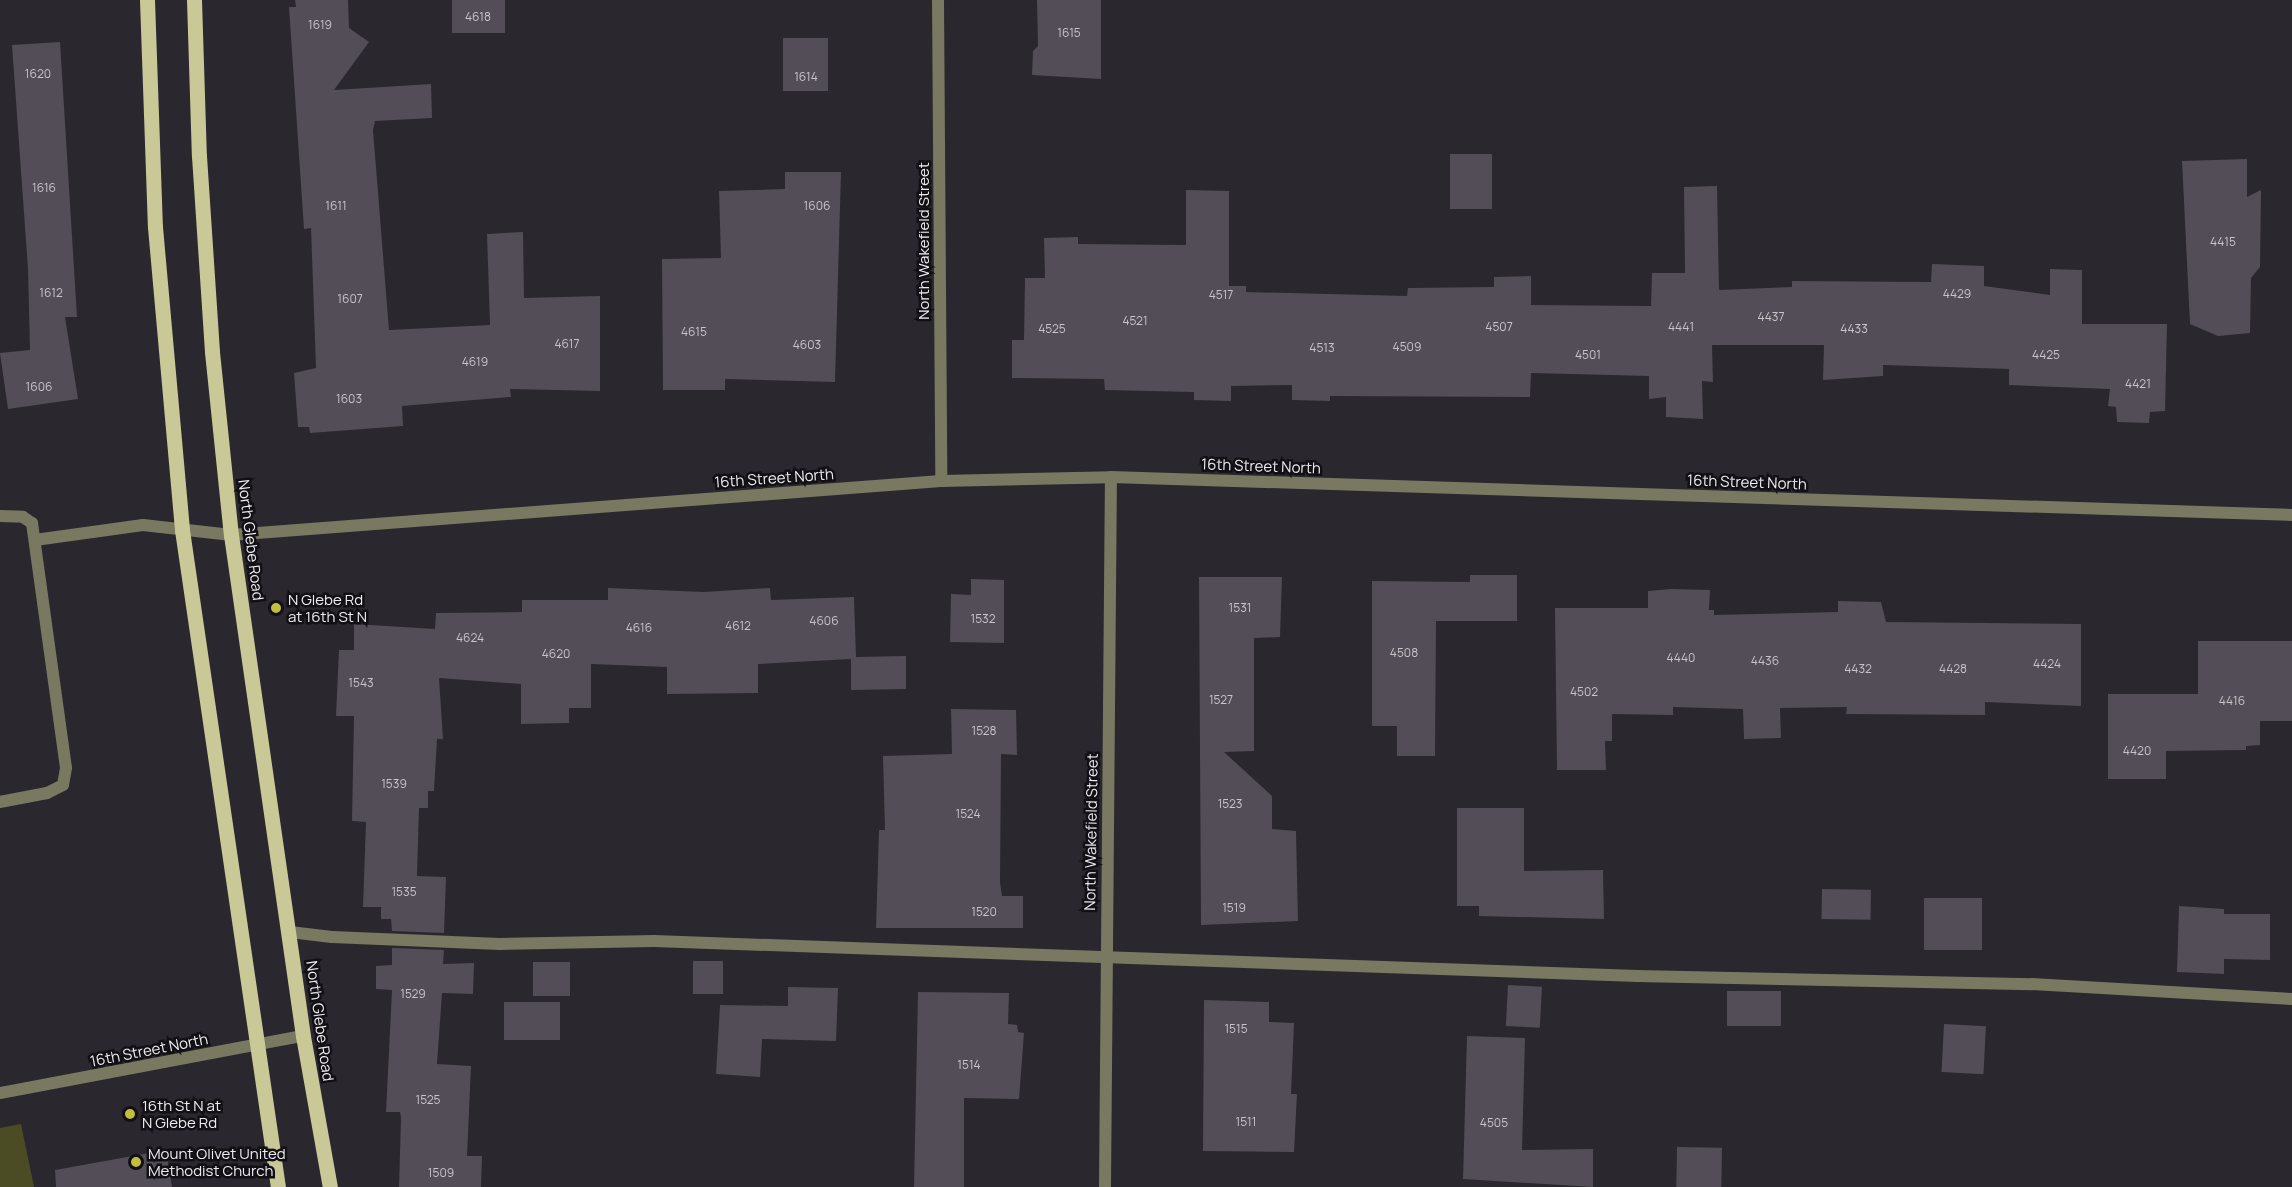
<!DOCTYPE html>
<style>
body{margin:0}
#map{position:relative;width:2292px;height:1187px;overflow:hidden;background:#2b272e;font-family:Manrope,sans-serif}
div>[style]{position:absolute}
.green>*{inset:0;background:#4c4c24}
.building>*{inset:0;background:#524d56;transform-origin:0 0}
.service>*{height:12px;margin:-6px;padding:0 6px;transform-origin:6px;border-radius:6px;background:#787960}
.minor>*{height:12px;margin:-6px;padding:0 6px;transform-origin:6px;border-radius:6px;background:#787960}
.tertiary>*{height:12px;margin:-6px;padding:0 6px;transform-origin:6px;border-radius:6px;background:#787960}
.primary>*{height:15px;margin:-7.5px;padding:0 7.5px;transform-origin:7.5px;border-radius:7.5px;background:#c9c997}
.dots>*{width:16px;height:16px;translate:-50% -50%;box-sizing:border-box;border:3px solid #121014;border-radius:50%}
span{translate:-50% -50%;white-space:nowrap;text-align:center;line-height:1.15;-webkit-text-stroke:5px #121014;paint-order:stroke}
.number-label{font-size:12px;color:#c8c4ca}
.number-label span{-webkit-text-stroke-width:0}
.street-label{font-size:15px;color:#efecf1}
.poi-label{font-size:15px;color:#efecf1}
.left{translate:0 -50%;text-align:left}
</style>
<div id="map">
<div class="green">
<i style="clip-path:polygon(21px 1124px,34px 1187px,0 1187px,0 1128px)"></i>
</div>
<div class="building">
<i style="clip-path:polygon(295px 0,348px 0,349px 28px,369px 42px,334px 90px,431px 84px,432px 118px,375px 121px,373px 130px,389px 330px,490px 325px,487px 234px,523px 232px,524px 298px,600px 296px,600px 391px,510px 389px,511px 397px,402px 406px,403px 426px,310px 433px,309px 427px,298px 427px,294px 373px,316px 368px,311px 228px,304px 229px,289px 7px,296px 7px)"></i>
<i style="left:452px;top:0;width:53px;height:33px"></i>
<i style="clip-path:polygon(1037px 0,1101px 0,1101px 79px,1032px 75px,1033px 51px,1038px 46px)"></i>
<i style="left:783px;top:38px;width:45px;height:53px"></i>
<i style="clip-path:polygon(60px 42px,77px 317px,65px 317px,78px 399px,8px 409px,0 353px,30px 350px,28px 269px,12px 45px)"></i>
<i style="left:1492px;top:154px;width:55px;height:42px;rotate:90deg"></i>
<i style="clip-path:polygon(2247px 159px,2247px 197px,2261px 190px,2260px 267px,2251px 278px,2250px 333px,2218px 336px,2190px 324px,2182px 161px)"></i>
<i style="clip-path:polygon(785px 172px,841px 172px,835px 382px,725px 379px,725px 390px,663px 390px,662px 259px,721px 258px,719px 191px,785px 189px)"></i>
<i style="clip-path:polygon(1717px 186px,1719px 290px,1792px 287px,1792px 281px,1931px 282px,1932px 264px,1984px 266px,1984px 286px,2050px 295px,2050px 269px,2082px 270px,2082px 324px,2167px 324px,2165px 411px,2150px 412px,2149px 423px,2117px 422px,2116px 407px,2108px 406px,2110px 389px,2009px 385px,2009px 369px,1883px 365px,1883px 376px,1823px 380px,1824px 345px,1712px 345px,1713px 382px,1702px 381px,1703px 419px,1666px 417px,1666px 397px,1649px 399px,1649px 376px,1531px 373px,1530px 397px,1330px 396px,1330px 401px,1292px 400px,1292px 385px,1231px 386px,1231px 401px,1194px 400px,1194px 392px,1105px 390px,1104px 379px,1012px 378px,1012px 340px,1024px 340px,1025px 278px,1045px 278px,1044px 238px,1078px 237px,1078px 244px,1186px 245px,1186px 190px,1229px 191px,1229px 286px,1246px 286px,1246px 292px,1407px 296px,1408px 288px,1494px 287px,1494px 277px,1531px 276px,1531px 305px,1651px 306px,1652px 273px,1685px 273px,1684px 187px)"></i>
<i style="clip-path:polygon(1470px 575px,1517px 575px,1517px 621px,1436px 621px,1435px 756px,1397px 756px,1397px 726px,1372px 726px,1372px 581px,1470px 582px)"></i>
<i style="clip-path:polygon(1199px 577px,1282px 577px,1280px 637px,1254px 638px,1254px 751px,1224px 752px,1272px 796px,1272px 829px,1296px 831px,1298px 921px,1201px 925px)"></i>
<i style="clip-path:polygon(971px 579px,1004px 580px,1004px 643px,950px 642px,951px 594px,971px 595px)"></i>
<i style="clip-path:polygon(608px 588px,704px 592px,770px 588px,771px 600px,854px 597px,856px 657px,906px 656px,906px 689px,851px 690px,851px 659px,758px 664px,758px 693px,667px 694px,667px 667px,591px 664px,591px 708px,569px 708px,569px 723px,521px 724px,521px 684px,439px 678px,443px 739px,437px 739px,434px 791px,428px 791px,428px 808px,419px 808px,417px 876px,446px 877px,444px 933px,392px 931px,391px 919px,381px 919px,381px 907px,363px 907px,366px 822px,352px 821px,354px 716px,336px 716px,339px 650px,354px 650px,354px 624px,435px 629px,436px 613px,522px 612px,522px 600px,608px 600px)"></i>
<i style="clip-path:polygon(1671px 589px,1710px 590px,1709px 610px,1714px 610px,1714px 615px,1838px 612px,1838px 601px,1881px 602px,1886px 622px,2081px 624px,2081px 706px,1985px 702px,1985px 715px,1846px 714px,1847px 707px,1780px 708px,1781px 738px,1744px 739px,1743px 709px,1673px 707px,1673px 715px,1612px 714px,1612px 741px,1605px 741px,1606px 770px,1557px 770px,1555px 608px,1648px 608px,1648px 591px)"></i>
<i style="clip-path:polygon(2198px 641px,2292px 641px,2292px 721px,2260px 721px,2260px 745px,2246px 746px,2246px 750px,2166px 751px,2166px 779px,2108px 779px,2108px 694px,2198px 694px)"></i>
<i style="clip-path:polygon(951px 709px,1016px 710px,1017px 755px,1001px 754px,1000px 882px,1002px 896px,1023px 896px,1023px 928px,876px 928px,879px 830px,885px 830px,883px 756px,952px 754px)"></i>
<i style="clip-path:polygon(1457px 808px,1524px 808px,1524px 871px,1603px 870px,1604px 919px,1479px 916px,1479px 906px,1457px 906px)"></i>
<i style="left:1822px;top:889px;width:49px;height:30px;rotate:1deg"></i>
<i style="left:1924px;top:898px;width:58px;height:52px"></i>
<i style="clip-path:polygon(2179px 906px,2224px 909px,2224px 914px,2270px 914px,2270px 960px,2224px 959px,2224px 974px,2177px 972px)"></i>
<i style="clip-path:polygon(392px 948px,444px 950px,443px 964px,474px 963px,473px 994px,442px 993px,437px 1064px,471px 1066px,467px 1156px,482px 1156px,481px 1187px,399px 1187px,401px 1118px,400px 1112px,386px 1112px,392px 990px,376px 989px,376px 966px,392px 965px)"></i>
<i style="left:723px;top:961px;width:33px;height:30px;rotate:90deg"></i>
<i style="left:533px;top:962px;width:37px;height:34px"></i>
<i style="left:1508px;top:985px;width:34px;height:41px;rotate:3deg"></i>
<i style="clip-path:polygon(788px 987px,838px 988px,836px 1041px,762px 1039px,760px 1077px,716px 1074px,720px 1005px,788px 1006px)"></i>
<i style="left:1727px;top:991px;width:54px;height:35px"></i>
<i style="clip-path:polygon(918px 992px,1009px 993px,1008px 1024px,1017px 1025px,1018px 1032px,1024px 1033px,1019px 1099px,964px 1098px,964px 1187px,914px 1187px)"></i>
<i style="clip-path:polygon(1204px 1000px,1269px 1002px,1269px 1022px,1294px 1023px,1291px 1094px,1297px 1094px,1294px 1152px,1203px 1151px)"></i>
<i style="left:560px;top:1002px;width:38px;height:56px;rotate:90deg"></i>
<i style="left:1944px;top:1024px;width:42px;height:48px;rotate:3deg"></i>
<i style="clip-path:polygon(1467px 1036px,1525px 1038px,1522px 1150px,1593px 1149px,1593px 1187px,1463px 1179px)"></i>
<i style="left:1677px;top:1147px;width:45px;height:40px;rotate:1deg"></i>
<i style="clip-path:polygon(166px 1150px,172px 1187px,56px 1187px,55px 1170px)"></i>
</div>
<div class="service">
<i style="left:0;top:516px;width:23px;rotate:2deg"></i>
<i style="left:23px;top:517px;width:11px;rotate:34deg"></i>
<i style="left:32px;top:523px;width:247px;rotate:82.1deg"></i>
<i style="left:66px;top:768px;width:17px;rotate:100deg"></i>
<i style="left:63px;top:785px;width:18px;rotate:153deg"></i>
<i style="left:47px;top:793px;width:48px;rotate:169.2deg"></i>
<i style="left:35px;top:540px;width:109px;rotate:-7.9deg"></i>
<i style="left:143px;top:525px;width:89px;rotate:6.5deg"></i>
<i style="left:290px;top:932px;width:42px;rotate:6.8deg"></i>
<i style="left:332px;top:937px;width:168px;rotate:2.4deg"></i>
<i style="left:500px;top:944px;width:154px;rotate:-1.1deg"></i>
<i style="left:654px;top:941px;width:984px;rotate:2.04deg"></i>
<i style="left:1637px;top:976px;width:395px;rotate:1.2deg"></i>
<i style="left:2032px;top:984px;width:260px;rotate:3.3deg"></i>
</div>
<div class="minor">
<i style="left:938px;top:0;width:481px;rotate:89.6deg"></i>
<i style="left:231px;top:535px;width:712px;rotate:-4.35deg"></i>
<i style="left:941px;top:481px;width:170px;rotate:-1.3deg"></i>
<i style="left:1111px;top:477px;width:1182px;rotate:1.84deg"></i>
<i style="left:1105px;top:1187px;width:710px;rotate:-89.52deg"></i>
</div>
<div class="tertiary">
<i style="left:0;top:1093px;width:308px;rotate:-10.7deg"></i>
</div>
<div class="primary">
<i style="left:147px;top:0;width:227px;rotate:88deg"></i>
<i style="left:155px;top:227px;width:304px;rotate:84.9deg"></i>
<i style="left:182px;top:530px;width:664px;rotate:81.69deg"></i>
<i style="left:194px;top:0;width:156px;rotate:88.2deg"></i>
<i style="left:199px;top:156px;width:196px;rotate:86.2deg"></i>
<i style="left:212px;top:352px;width:184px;rotate:84.1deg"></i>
<i style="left:231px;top:535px;width:506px;rotate:81.82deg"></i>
<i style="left:303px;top:1036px;width:153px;rotate:79.9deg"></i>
</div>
<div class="dots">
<i style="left:276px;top:608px;background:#c1be40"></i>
<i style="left:130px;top:1114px;background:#c1be40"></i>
<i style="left:136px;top:1162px;background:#c1be40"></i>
</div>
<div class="number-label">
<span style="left:478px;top:17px">4618</span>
<span style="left:320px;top:25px">1619</span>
<span style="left:1069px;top:33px">1615</span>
<span style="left:38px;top:74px">1620</span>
<span style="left:806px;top:77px">1614</span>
<span style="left:44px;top:188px">1616</span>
<span style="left:336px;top:206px">1611</span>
<span style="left:817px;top:206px">1606</span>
<span style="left:2223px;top:242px">4415</span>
<span style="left:51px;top:293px">1612</span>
<span style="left:1957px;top:294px">4429</span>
<span style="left:1221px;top:295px">4517</span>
<span style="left:350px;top:299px">1607</span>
<span style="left:1771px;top:317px">4437</span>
<span style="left:1135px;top:321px">4521</span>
<span style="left:1499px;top:327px">4507</span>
<span style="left:1681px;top:327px">4441</span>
<span style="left:1052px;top:329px">4525</span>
<span style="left:1854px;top:329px">4433</span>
<span style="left:694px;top:332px">4615</span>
<span style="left:567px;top:344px">4617</span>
<span style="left:807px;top:345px">4603</span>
<span style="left:1407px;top:347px">4509</span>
<span style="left:1322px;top:348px">4513</span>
<span style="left:1588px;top:355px">4501</span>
<span style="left:2046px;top:355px">4425</span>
<span style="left:475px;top:362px">4619</span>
<span style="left:2138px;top:384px">4421</span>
<span style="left:39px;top:387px">1606</span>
<span style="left:349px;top:399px">1603</span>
<span style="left:1240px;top:608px">1531</span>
<span style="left:983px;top:619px">1532</span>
<span style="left:824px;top:621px">4606</span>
<span style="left:738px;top:626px">4612</span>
<span style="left:639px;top:628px">4616</span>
<span style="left:470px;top:638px">4624</span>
<span style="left:1404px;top:653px">4508</span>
<span style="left:556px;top:654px">4620</span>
<span style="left:1681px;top:658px">4440</span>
<span style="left:1765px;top:661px">4436</span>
<span style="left:2047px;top:664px">4424</span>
<span style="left:1858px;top:669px">4432</span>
<span style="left:1953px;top:669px">4428</span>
<span style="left:361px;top:683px">1543</span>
<span style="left:1584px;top:692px">4502</span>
<span style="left:1221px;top:700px">1527</span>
<span style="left:2232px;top:701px">4416</span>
<span style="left:984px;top:731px">1528</span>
<span style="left:2137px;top:751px">4420</span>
<span style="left:394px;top:784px">1539</span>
<span style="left:1230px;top:804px">1523</span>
<span style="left:968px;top:814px">1524</span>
<span style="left:404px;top:892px">1535</span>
<span style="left:1234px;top:908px">1519</span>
<span style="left:984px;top:912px">1520</span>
<span style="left:413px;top:994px">1529</span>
<span style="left:1236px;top:1029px">1515</span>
<span style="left:969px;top:1065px">1514</span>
<span style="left:428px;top:1100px">1525</span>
<span style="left:1246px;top:1122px">1511</span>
<span style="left:1494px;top:1123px">4505</span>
<span style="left:441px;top:1173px">1509</span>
</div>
<div class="street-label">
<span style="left:924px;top:241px;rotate:-90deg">North Wakefield Street</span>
<span style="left:1261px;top:466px;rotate:2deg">16th Street North</span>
<span style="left:774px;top:478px;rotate:-4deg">16th Street North</span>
<span style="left:1747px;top:482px;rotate:2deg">16th Street North</span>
<span style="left:251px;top:540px;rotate:83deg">North Glebe Road</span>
<span style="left:1091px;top:832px;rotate:-89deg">North Wakefield Street</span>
<span style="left:320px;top:1021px;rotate:82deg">North Glebe Road</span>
<span style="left:149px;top:1050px;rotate:-11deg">16th Street North</span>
</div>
<div class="poi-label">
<span class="left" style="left:288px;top:608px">N Glebe Rd<br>at 16th St N</span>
<span class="left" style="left:142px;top:1114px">16th St N at<br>N Glebe Rd</span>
<span class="left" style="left:148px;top:1162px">Mount Olivet United<br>Methodist Church</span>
</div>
</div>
